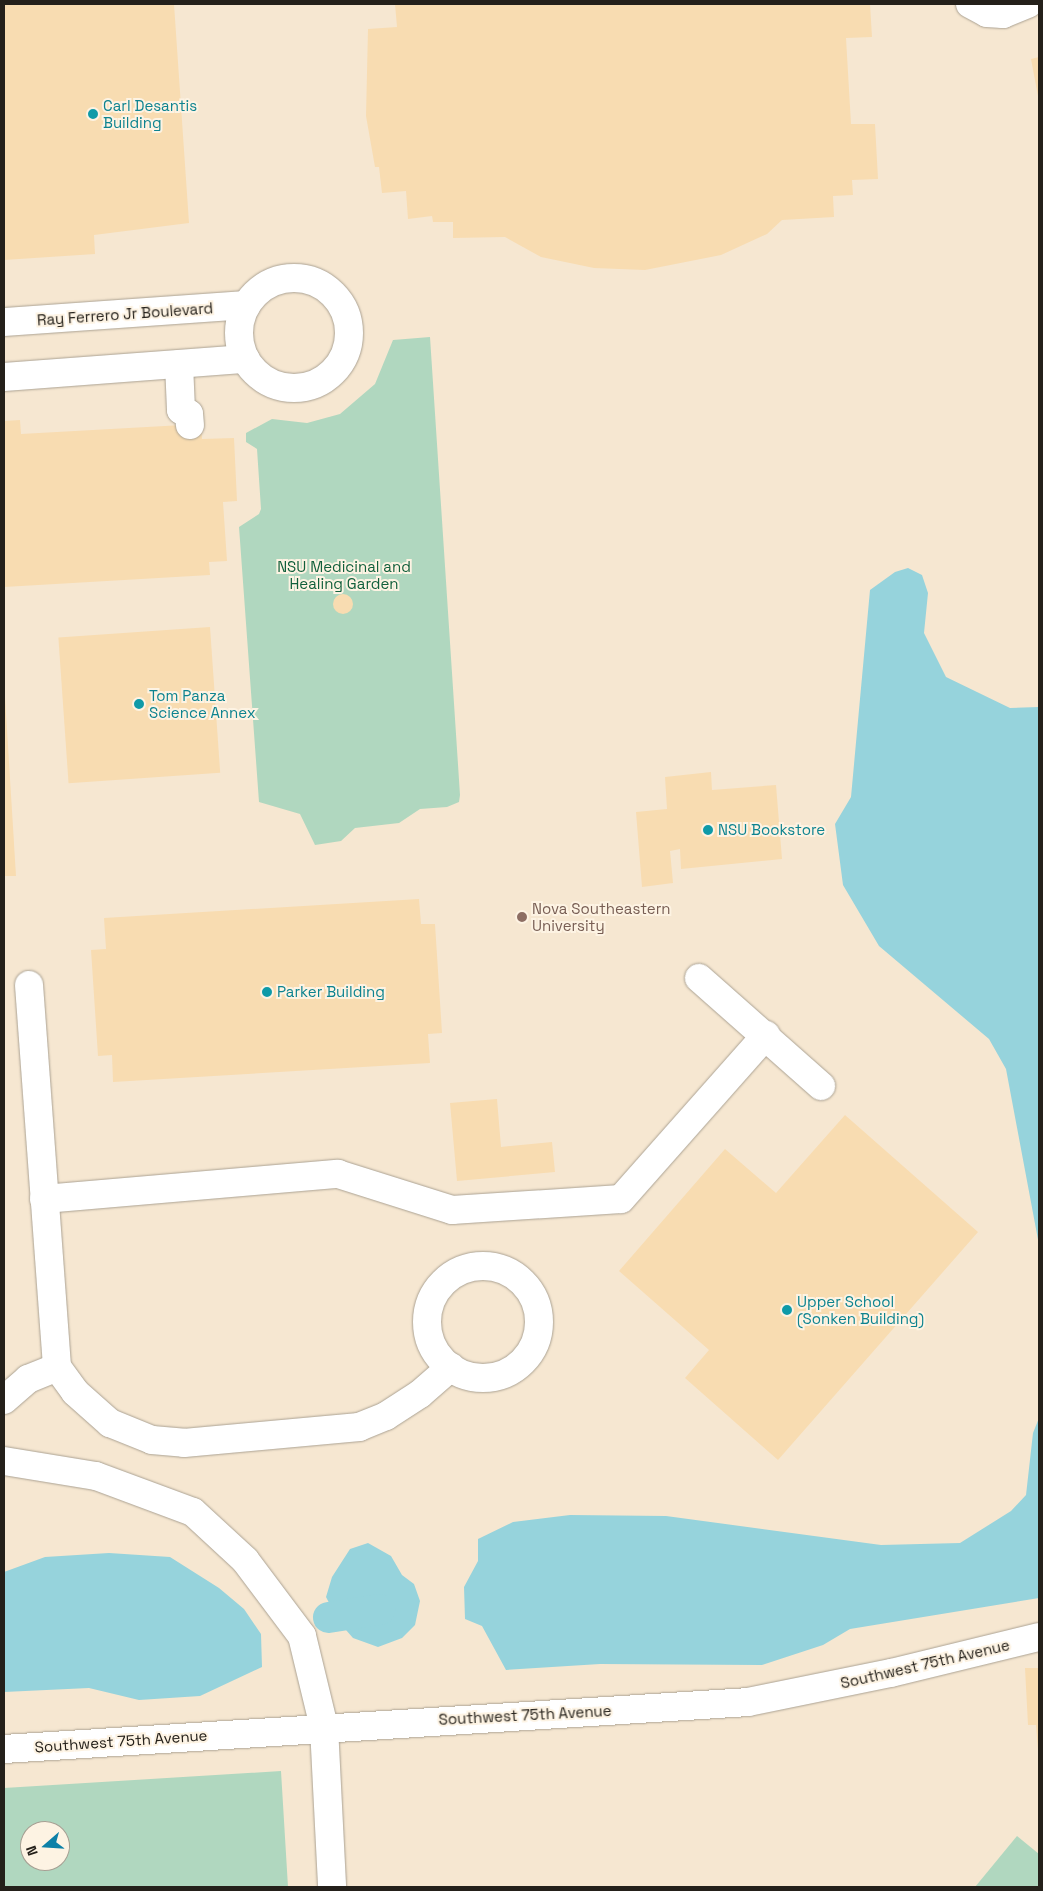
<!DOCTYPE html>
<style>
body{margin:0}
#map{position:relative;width:1043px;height:1891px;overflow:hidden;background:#fdf3e3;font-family:"Space Grotesk",sans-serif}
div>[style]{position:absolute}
.built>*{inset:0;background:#f6e7d1}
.green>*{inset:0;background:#b0d7bf}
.water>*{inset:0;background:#96d3dc}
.canal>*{height:31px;margin:-15.5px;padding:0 15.5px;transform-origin:15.5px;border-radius:15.5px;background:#96d3dc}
.building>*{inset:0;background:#f8dcb1;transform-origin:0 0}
.round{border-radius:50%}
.roads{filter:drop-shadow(0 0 1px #aba293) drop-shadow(0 0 1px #aba293)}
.minor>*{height:28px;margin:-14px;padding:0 14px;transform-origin:14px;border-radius:14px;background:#fff}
.minor>.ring{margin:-14px;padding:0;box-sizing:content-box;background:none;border:28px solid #fff;border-radius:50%}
.dots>*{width:14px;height:14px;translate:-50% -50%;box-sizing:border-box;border:2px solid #fdf3e3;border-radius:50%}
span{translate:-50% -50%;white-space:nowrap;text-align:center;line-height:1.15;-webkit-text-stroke:4px #fdf3e3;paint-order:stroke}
.culture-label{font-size:15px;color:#0d838f}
.left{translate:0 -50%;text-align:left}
.street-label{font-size:15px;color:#24201a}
.park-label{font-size:15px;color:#105f3b}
.education-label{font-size:15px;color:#785e54}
.frame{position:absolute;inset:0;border:5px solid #24201a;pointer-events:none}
.north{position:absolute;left:20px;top:1821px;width:50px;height:50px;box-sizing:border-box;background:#fdf3e3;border:1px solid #a69f93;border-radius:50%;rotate:251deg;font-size:14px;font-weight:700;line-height:20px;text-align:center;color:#24201a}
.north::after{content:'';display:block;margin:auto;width:18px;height:22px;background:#0d80a7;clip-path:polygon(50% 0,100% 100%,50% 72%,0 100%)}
</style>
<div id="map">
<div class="built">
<i style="clip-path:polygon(evenodd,4px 4px,1039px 4px,1039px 1887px,4px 1887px,4px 4px,30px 1831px,60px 1831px,60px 1861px,30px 1861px,30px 1831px)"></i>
</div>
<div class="green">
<i style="clip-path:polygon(430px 337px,460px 795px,459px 802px,447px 807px,420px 809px,399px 823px,355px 828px,341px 841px,315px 845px,300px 814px,259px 802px,239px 527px,259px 514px,261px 509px,257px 449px,246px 442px,246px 433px,272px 419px,307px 423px,340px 414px,375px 384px,393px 340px)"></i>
<i style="clip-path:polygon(evenodd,281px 1771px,288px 1887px,4px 1887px,4px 1788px,281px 1771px,30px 1831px,60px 1831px,60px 1861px,30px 1861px,30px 1831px)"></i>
<i style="clip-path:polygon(1017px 1836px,1039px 1854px,1039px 1887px,975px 1887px)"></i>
</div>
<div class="water">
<i style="clip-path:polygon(908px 568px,922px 575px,928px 593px,924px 633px,946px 677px,1010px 708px,1039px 707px,1039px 1245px,1006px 1069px,989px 1039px,879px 946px,843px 885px,835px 824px,851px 797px,870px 590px,895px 572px)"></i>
<i style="clip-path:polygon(1039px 1418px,1039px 1598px,850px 1629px,823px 1645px,762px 1665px,600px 1664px,506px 1670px,482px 1626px,465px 1619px,464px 1587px,478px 1561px,478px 1539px,513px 1522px,570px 1515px,666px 1516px,881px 1545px,960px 1543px,1011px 1511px,1026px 1495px,1033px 1433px)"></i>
<i style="clip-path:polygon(368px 1543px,391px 1556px,402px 1575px,414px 1584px,420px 1601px,415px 1625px,402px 1638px,378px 1647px,353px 1638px,339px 1622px,326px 1597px,332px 1577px,350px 1549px)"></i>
<i style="clip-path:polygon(109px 1553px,170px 1557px,219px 1588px,244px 1609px,261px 1634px,262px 1667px,200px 1696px,139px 1700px,89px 1688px,4px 1692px,4px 1572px,45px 1557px)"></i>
</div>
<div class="canal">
<i style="left:328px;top:1617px;width:52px;rotate:-8.9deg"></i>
</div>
<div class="building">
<i style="clip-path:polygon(4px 4px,174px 4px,189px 223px,94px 235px,95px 254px,4px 260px)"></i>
<i style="clip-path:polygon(395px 4px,870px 4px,872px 37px,846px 38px,851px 124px,875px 124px,878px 179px,852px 180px,853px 195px,833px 196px,834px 217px,782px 220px,767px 234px,721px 255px,645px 270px,594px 268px,541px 257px,505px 237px,453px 238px,453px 222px,433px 222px,432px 216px,408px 219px,406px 191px,382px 193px,379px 167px,375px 167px,366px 116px,368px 29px,397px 27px)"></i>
<i style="clip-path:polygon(1039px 57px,1039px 96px,1038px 96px,1031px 59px)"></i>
<i style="clip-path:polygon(20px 420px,21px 434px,201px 424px,202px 439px,234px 438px,237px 501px,223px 502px,227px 561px,209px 562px,210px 575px,4px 587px,4px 421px)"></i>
<i class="round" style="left:333px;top:594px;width:20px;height:20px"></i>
<i style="left:210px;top:627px;width:146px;height:152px;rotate:86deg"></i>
<i style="clip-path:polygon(4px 681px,16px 876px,4px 876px)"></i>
<i style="clip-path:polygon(711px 772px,712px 790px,776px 785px,782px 859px,681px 869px,680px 849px,670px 851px,673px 883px,642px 887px,636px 812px,667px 809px,665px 777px)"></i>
<i style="clip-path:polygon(419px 899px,421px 924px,435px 924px,442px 1033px,428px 1034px,430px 1063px,113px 1082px,112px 1055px,98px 1056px,91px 950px,106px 949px,104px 918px)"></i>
<i style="clip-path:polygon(497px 1099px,501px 1147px,552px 1142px,555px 1172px,457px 1181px,450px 1103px)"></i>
<i style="clip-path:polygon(845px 1115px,978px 1232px,778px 1460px,685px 1378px,709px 1350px,619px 1271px,725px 1149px,776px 1193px)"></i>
<i style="clip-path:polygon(1025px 1668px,1039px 1668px,1039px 1762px,1036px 1725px,1028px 1725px)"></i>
</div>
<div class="roads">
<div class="minor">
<i style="left:970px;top:4px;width:19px;rotate:28deg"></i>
<i style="left:987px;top:13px;width:16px;rotate:4deg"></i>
<i style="left:1003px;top:14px;width:27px;rotate:-22deg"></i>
<i class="ring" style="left:239px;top:278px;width:82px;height:82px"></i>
<i style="left:4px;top:322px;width:243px;rotate:-4deg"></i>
<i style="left:179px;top:364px;width:46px;rotate:87.5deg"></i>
<i style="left:181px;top:410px;width:9px;rotate:27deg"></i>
<i style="left:189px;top:414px;width:11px;rotate:85deg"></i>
<i style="left:4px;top:377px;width:242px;rotate:-4.3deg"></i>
<i style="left:699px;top:978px;width:163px;rotate:41.5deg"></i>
<i style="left:29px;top:985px;width:383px;rotate:85.8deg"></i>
<i style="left:44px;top:1199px;width:295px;rotate:-4.9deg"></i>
<i style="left:338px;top:1174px;width:120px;rotate:17.5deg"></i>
<i style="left:452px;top:1210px;width:169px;rotate:-3.7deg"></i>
<i style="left:621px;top:1199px;width:219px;rotate:-48.5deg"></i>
<i class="ring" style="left:427px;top:1266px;width:84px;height:84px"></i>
<i style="left:4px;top:1400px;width:32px;rotate:-41deg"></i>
<i style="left:28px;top:1379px;width:31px;rotate:-22deg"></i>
<i style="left:57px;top:1367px;width:31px;rotate:54deg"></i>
<i style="left:75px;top:1392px;width:47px;rotate:41.5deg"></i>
<i style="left:110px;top:1423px;width:45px;rotate:22deg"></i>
<i style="left:152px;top:1440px;width:32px;rotate:5deg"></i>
<i style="left:184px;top:1443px;width:176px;rotate:-5.2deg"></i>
<i style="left:359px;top:1427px;width:29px;rotate:-22deg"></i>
<i style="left:386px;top:1416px;width:40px;rotate:-32.9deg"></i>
<i style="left:420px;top:1394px;width:41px;rotate:-41.1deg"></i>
<i style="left:4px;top:1461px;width:93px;rotate:9.3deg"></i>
<i style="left:96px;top:1476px;width:103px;rotate:20.4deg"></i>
<i style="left:193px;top:1512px;width:71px;rotate:42.7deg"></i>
<i style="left:245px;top:1560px;width:95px;rotate:53.1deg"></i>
<i style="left:302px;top:1636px;width:94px;rotate:76.4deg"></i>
<i style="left:324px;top:1727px;width:160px;rotate:87.1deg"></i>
<i style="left:4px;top:1749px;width:745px;rotate:-3.61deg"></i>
<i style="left:748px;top:1702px;width:146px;rotate:-11.5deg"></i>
<i style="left:891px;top:1673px;width:152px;rotate:-13.7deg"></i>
</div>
</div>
<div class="dots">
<i style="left:93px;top:114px;background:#0f9aa8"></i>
<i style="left:139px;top:704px;background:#0f9aa8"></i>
<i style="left:708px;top:830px;background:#0f9aa8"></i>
<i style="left:522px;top:917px;background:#8d6e63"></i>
<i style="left:267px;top:992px;background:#0f9aa8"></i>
<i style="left:787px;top:1310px;background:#0f9aa8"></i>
</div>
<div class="culture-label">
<span class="left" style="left:103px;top:114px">Carl Desantis<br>Building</span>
<span class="left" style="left:149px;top:704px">Tom Panza<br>Science Annex</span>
<span class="left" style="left:718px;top:830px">NSU Bookstore</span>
<span class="left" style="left:277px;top:992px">Parker Building</span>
<span class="left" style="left:797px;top:1310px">Upper School<br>(Sonken Building)</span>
</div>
<div class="street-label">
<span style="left:125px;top:314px;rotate:-4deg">Ray Ferrero Jr Boulevard</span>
<span style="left:925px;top:1664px;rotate:-13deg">Southwest 75th Avenue</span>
<span style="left:525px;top:1715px;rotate:-3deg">Southwest 75th Avenue</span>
<span style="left:121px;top:1741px;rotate:-4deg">Southwest 75th Avenue</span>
</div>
<div class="park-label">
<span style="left:344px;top:575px">NSU Medicinal and<br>Healing Garden</span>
</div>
<div class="education-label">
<span class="left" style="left:532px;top:917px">Nova Southeastern<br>University</span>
</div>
<div class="frame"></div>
<div class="north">N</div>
</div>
